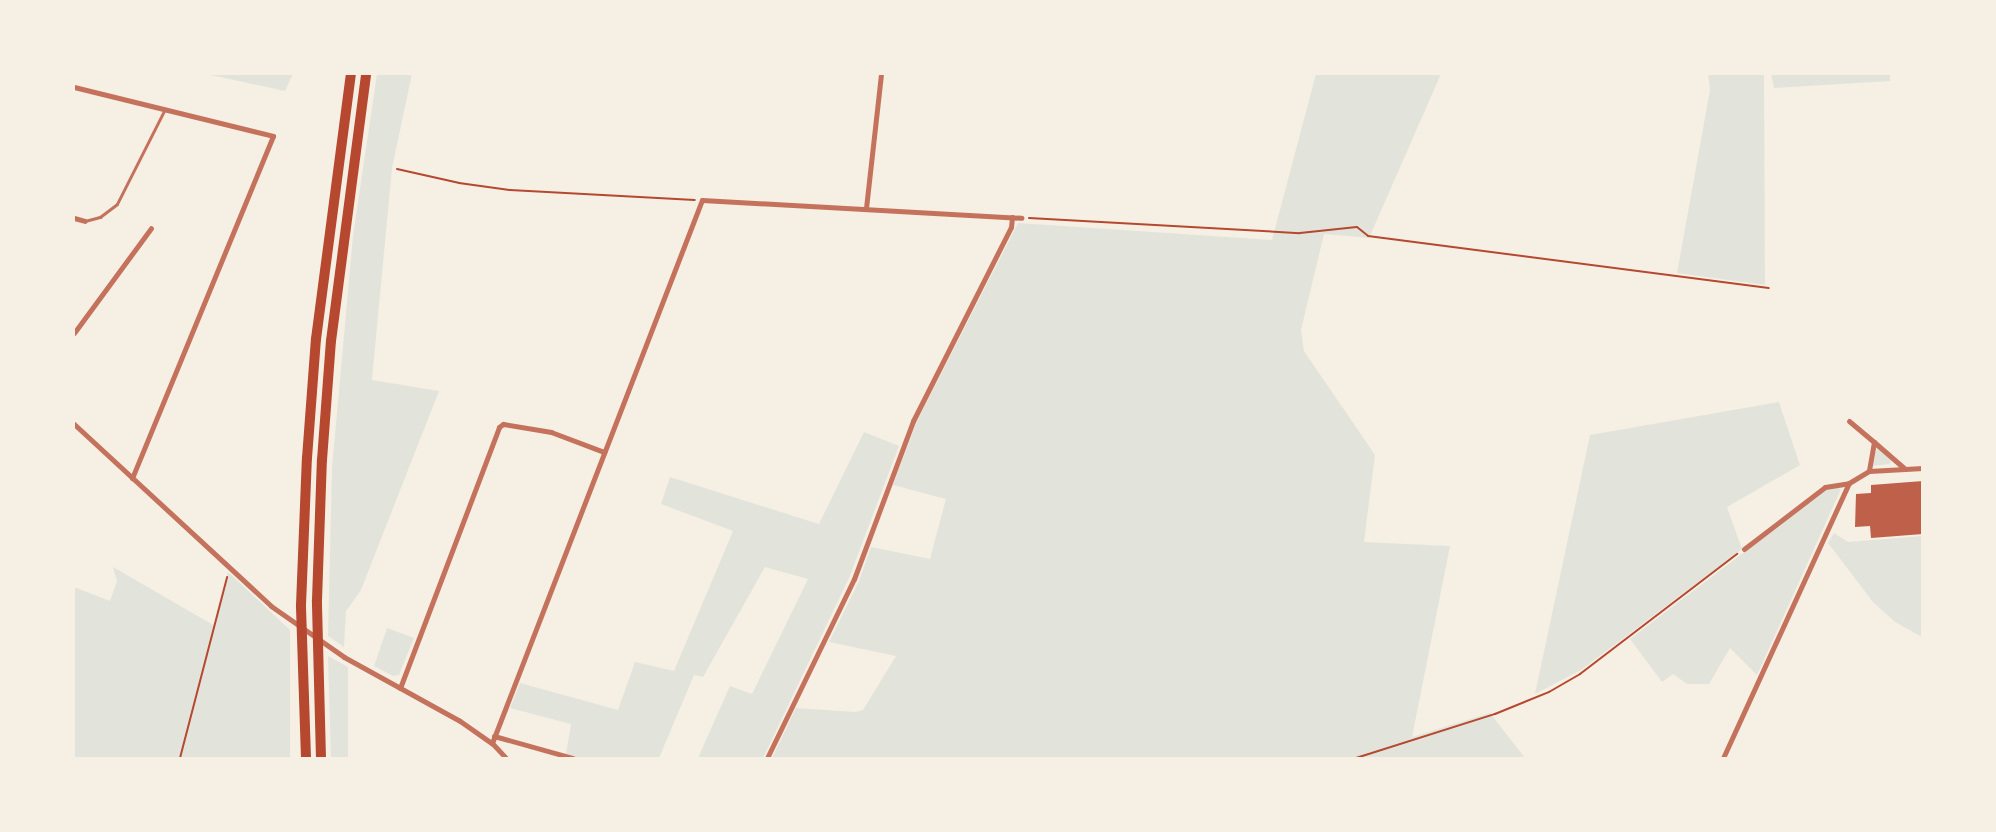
<!DOCTYPE html>
<style>
body{margin:0}
#map{position:relative;width:1996px;height:832px;overflow:hidden;background:#f6efe4;font-family:Signika,sans-serif}
div>[style]{position:absolute}
.green>*{inset:0;background:#e2e4dc}
.building>*{inset:0;background:#bf614a}
.path>*{height:2px;margin:-1px;padding:0 1px;transform-origin:1px;border-radius:1px;background:#b5482f}
.service>*{height:2.5px;margin:-1.25px;padding:0 1.25px;transform-origin:1.25px;border-radius:1.25px;background:#c5725c}
.minor>*{height:5px;margin:-2.5px;padding:0 2.5px;transform-origin:2.5px;border-radius:2.5px;background:#c5725c}
.motorway>*{height:10px;margin:-5px;padding:0 5px;transform-origin:5px;border-radius:5px;background:#b5482f}
span{translate:-50% -50%;white-space:nowrap;text-align:center;line-height:1.15;-webkit-text-stroke:5px #f6efe4;paint-order:stroke}
.frame{position:absolute;inset:0;border:75px solid #f6efe4;pointer-events:none}
</style>
<div id="map">
<div class="green">
<i style="clip-path:polygon(206px 74px,293px 74px,285px 91px)"></i>
<i style="clip-path:polygon(377px 74px,412px 74px,392px 168px,372px 380px,439px 391px,361px 590px,346px 611px,344px 647px,328px 636px,332px 468px,353px 236px)"></i>
<i style="clip-path:polygon(1316px 74px,1441px 74px,1369px 238px,1324px 234px,1301px 330px,1304px 351px,1375px 455px,1364px 542px,1450px 546px,1412px 737px,1490px 713px,1525px 758px,772px 758px,796px 708px,855px 712px,863px 710px,896px 656px,829px 642px,859px 581px,871px 547px,930px 559px,946px 499px,893px 485px,917px 421px,1018px 223px,1272px 240px)"></i>
<i style="clip-path:polygon(1708px 74px,1764px 74px,1765px 285px,1677px 273px,1710px 90px)"></i>
<i style="clip-path:polygon(1771px 74px,1890px 74px,1890px 81px,1774px 88px)"></i>
<i style="clip-path:polygon(1779px 402px,1800px 465px,1727px 507px,1742px 549px,1581px 670px,1535px 694px,1590px 435px)"></i>
<i style="clip-path:polygon(864px 432px,899px 446px,849px 578px,763px 758px,698px 758px,730px 686px,752px 694px,808px 579px,765px 567px,703px 677px,694px 675px,659px 758px,578px 758px,566px 754px,571px 724px,510px 708px,520px 683px,618px 710px,635px 662px,674px 671px,733px 531px,661px 504px,670px 477px,819px 524px)"></i>
<i style="clip-path:polygon(1877px 448px,1891px 460px,1890px 464px,1872px 466px)"></i>
<i style="clip-path:polygon(1835px 487px,1841px 489px,1757px 675px,1730px 648px,1709px 684px,1687px 684px,1673px 674px,1662px 682px,1630px 639px,1823px 492px)"></i>
<i style="clip-path:polygon(1834px 533px,1848px 542px,1922px 536px,1922px 637px,1895px 622px,1873px 602px,1828px 543px)"></i>
<i style="clip-path:polygon(113px 567px,215px 626px,228px 572px,290px 630px,290px 758px,74px 758px,74px 587px,110px 601px,117px 581px)"></i>
<i style="clip-path:polygon(387px 628px,414px 638px,399px 675px,393px 676px,374px 666px)"></i>
<i style="clip-path:polygon(328px 656px,348px 667px,348px 758px,331px 758px)"></i>
</div>
<div class="building">
<i style="clip-path:polygon(1923px 481px,1923px 534px,1871px 538px,1870px 526px,1855px 527px,1856px 494px,1871px 493px,1871px 485px)"></i>
</div>
<div class="path">
<i style="left:397px;top:169px;width:64px;rotate:12.7deg"></i>
<i style="left:459px;top:183px;width:51px;rotate:7.8deg"></i>
<i style="left:510px;top:190px;width:185px;rotate:3.1deg"></i>
<i style="left:1029px;top:218px;width:271px;rotate:3.2deg"></i>
<i style="left:1300px;top:233px;width:57px;rotate:-6deg"></i>
<i style="left:1357px;top:227px;width:14px;rotate:39deg"></i>
<i style="left:1368px;top:236px;width:404px;rotate:7.4deg"></i>
<i style="left:180px;top:758px;width:187px;rotate:-75.4deg"></i>
<i style="left:1356px;top:758px;width:146px;rotate:-17.6deg"></i>
<i style="left:1495px;top:714px;width:58px;rotate:-22.2deg"></i>
<i style="left:1549px;top:692px;width:36px;rotate:-30deg"></i>
<i style="left:1580px;top:674px;width:198px;rotate:-37.4deg"></i>
</div>
<div class="service">
<i style="left:85px;top:221px;width:16px;rotate:-15deg"></i>
<i style="left:100px;top:217px;width:21px;rotate:-37deg"></i>
<i style="left:117px;top:204px;width:106px;rotate:-63.2deg"></i>
</div>
<div class="minor">
<i style="left:74px;top:87px;width:205px;rotate:13.8deg"></i>
<i style="left:273px;top:136px;width:370px;rotate:112.4deg"></i>
<i style="left:866px;top:208px;width:135px;rotate:-83.6deg"></i>
<i style="left:74px;top:218px;width:11px;rotate:15deg"></i>
<i style="left:74px;top:333px;width:130px;rotate:-53.7deg"></i>
<i style="left:1849px;top:421px;width:33px;rotate:40deg"></i>
<i style="left:1874px;top:442px;width:29px;rotate:100deg"></i>
<i style="left:74px;top:424px;width:268px;rotate:42.7deg"></i>
<i style="left:271px;top:606px;width:89px;rotate:34.9deg"></i>
<i style="left:344px;top:657px;width:132px;rotate:28.9deg"></i>
<i style="left:460px;top:721px;width:39px;rotate:35deg"></i>
<i style="left:492px;top:743px;width:21px;rotate:47deg"></i>
<i style="left:1874px;top:442px;width:40px;rotate:41deg"></i>
<i style="left:1744px;top:549px;width:102px;rotate:-37.4deg"></i>
<i style="left:1825px;top:487px;width:24px;rotate:-9deg"></i>
<i style="left:400px;top:688px;width:279px;rotate:-69.2deg"></i>
<i style="left:499px;top:427px;width:5px;rotate:-37deg"></i>
<i style="left:503px;top:424px;width:49px;rotate:9.5deg"></i>
<i style="left:551px;top:432px;width:57px;rotate:20.7deg"></i>
<i style="left:494px;top:736px;width:82px;rotate:15.6deg"></i>
<i style="left:492px;top:743px;width:582px;rotate:-68.86deg"></i>
<i style="left:702px;top:200px;width:320px;rotate:3.2deg"></i>
<i style="left:767px;top:758px;width:199px;rotate:-64.1deg"></i>
<i style="left:854px;top:579px;width:169px;rotate:-69.5deg"></i>
<i style="left:913px;top:421px;width:217px;rotate:-63.2deg"></i>
<i style="left:1011px;top:227px;width:10px;rotate:-84deg"></i>
<i style="left:1723px;top:758px;width:302px;rotate:-65.4deg"></i>
<i style="left:1849px;top:483px;width:23px;rotate:-31deg"></i>
<i style="left:1869px;top:471px;width:54px;rotate:-3.2deg"></i>
</div>
<div class="motorway">
<i style="left:306px;top:758px;width:153px;rotate:-91.9deg"></i>
<i style="left:301px;top:605px;width:147px;rotate:-87.7deg"></i>
<i style="left:307px;top:458px;width:119px;rotate:-85.7deg"></i>
<i style="left:316px;top:339px;width:267px;rotate:-82.5deg"></i>
<i style="left:321px;top:758px;width:158px;rotate:-91.5deg"></i>
<i style="left:317px;top:600px;width:140px;rotate:-88deg"></i>
<i style="left:322px;top:460px;width:119px;rotate:-85.7deg"></i>
<i style="left:331px;top:341px;width:269px;rotate:-82.5deg"></i>
</div>
<div class="frame"></div>
</div>
